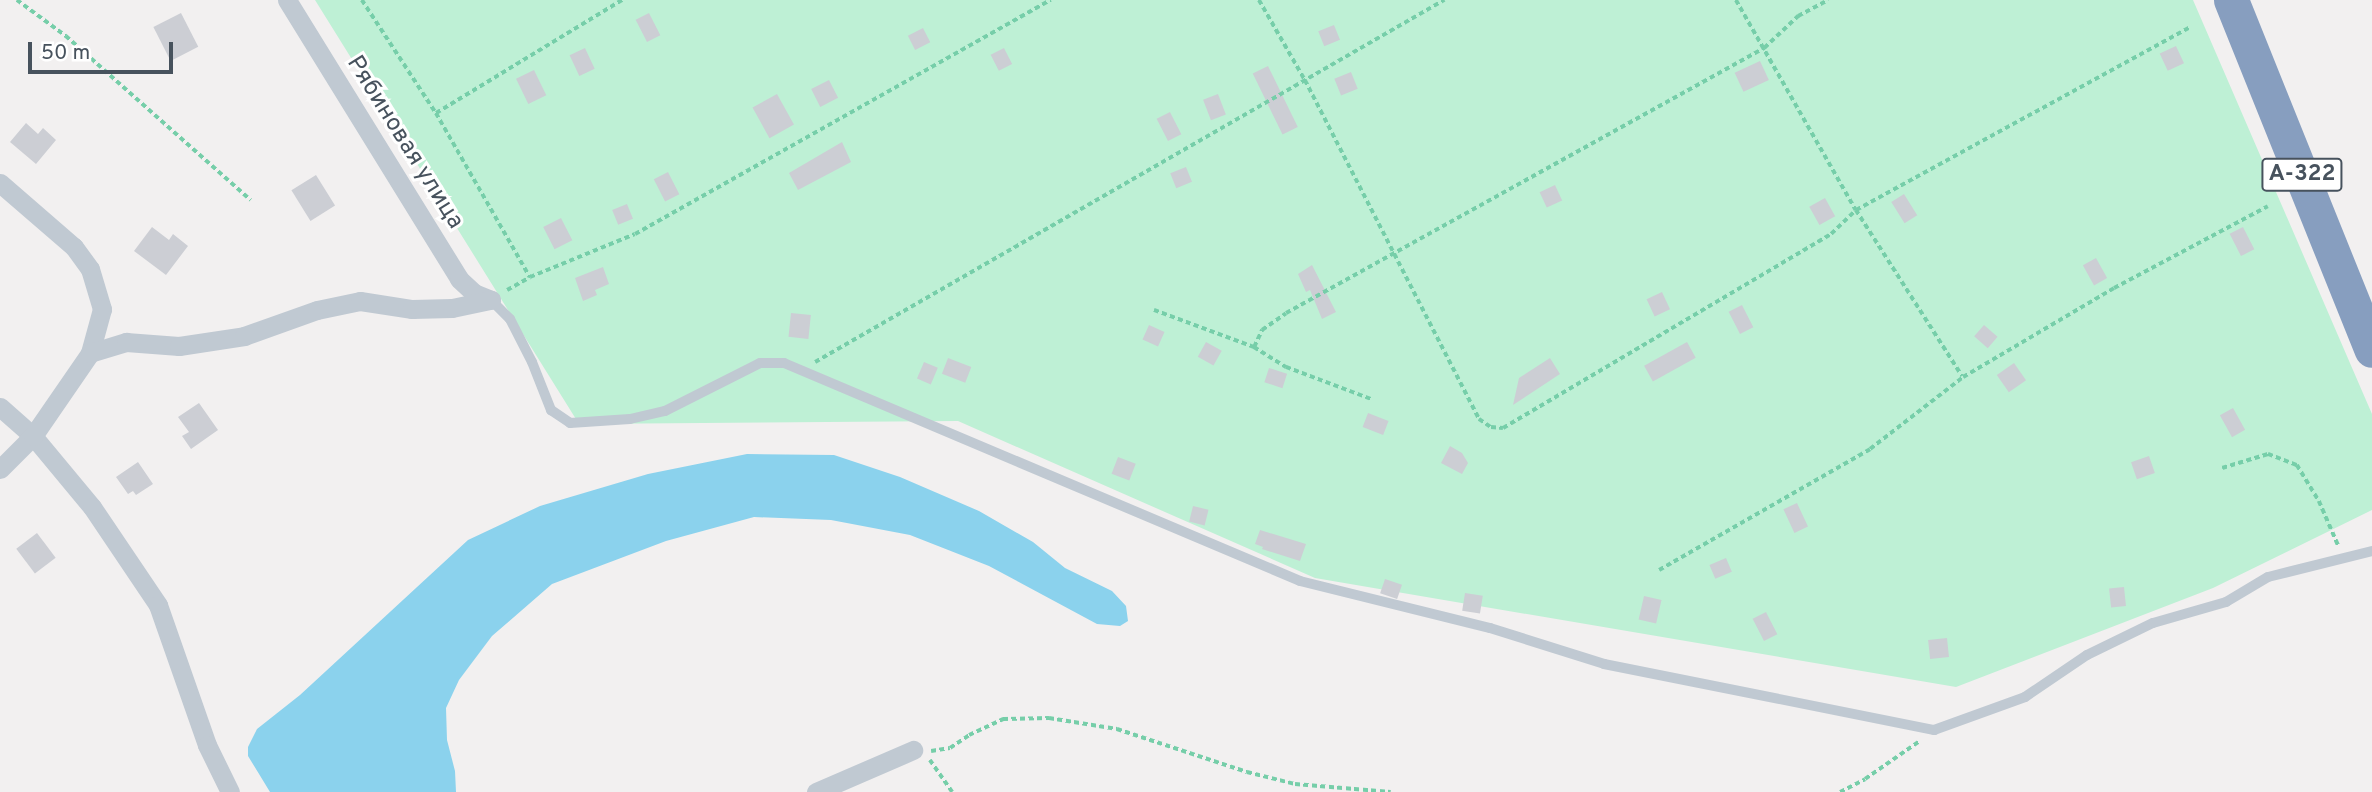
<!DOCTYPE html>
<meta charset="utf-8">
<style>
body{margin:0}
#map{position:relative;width:2372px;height:792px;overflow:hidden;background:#f2f0f0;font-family:Overpass,sans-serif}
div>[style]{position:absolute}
.green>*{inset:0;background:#bef0d5}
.water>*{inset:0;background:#8bd2ed}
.building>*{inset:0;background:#ccced4;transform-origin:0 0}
.path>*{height:3.5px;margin-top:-1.75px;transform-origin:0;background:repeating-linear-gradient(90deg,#76cea9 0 5px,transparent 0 8.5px)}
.lane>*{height:10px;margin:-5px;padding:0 5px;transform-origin:5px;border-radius:5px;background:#c0c9d2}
.street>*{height:19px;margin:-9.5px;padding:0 9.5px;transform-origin:9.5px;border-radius:9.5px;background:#c0c9d2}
.highway>*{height:35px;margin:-17.5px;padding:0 17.5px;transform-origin:17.5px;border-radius:17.5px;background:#879ebf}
span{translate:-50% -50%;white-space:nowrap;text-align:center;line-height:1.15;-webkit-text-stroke:6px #fff;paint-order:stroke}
.shield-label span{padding:2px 5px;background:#fff;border:2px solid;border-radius:5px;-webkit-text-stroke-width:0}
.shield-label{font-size:23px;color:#47525d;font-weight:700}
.street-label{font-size:24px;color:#47525d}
.scale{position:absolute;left:28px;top:42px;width:145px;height:32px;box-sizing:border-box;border:4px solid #47525d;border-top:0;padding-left:9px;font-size:21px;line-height:24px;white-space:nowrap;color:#47525d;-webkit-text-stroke:5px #fff;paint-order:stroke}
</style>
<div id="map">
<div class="green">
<i style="clip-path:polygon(315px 0,2193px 0,2372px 414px,2372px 510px,2213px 588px,1956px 687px,1315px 578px,958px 421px,579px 424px)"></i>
</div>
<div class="water">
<i style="clip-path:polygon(747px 454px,834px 455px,900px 477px,979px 511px,1033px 542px,1065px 568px,1112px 591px,1126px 606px,1128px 621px,1120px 626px,1097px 624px,989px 566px,910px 535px,831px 520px,754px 517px,666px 541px,552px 584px,492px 636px,459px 680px,446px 708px,447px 740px,455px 771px,456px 792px,270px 792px,248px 756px,248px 747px,257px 729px,300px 695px,468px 540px,540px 506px,648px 474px)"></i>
</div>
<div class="building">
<i style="left:181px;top:13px;width:38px;height:31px;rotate:63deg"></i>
<i style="left:649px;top:13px;width:25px;height:15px;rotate:63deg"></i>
<i style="left:1334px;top:25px;width:16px;height:17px;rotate:68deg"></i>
<i style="left:923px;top:28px;width:16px;height:17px;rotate:63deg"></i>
<i style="left:2176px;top:46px;width:19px;height:18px;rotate:65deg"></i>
<i style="left:585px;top:48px;width:23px;height:17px;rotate:65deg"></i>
<i style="left:1004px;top:48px;width:18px;height:15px;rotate:63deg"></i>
<i style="left:1760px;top:61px;width:21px;height:28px;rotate:65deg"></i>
<i style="left:1268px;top:66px;width:68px;height:17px;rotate:64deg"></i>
<i style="left:534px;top:70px;width:28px;height:20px;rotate:64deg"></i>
<i style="left:1351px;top:72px;width:18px;height:18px;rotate:68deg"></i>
<i style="left:829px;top:80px;width:20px;height:20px;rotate:63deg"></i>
<i style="left:777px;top:94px;width:35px;height:28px;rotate:61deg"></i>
<i style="left:1218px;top:94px;width:22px;height:16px;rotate:69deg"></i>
<i style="left:1170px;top:112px;width:25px;height:15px;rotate:63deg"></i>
<i style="clip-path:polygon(26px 123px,38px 134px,43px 128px,56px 140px,36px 164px,10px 142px)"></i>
<i style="clip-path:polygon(842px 142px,851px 162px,798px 190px,789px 173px)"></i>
<i style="left:1186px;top:167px;width:16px;height:17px;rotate:68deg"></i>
<i style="left:668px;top:172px;width:25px;height:16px;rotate:63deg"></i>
<i style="left:316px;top:175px;width:36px;height:29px;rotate:58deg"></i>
<i style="left:1555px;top:185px;width:17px;height:17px;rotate:65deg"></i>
<i style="left:1904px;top:194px;width:25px;height:15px;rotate:58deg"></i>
<i style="left:1825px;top:198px;width:21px;height:18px;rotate:61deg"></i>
<i style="left:627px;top:204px;width:16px;height:16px;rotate:68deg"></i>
<i style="left:561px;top:218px;width:25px;height:20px;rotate:63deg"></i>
<i style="clip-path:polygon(152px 227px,169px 240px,173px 234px,188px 246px,166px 275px,134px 251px)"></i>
<i style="left:2243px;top:227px;width:25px;height:15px;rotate:63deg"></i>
<i style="left:2096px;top:258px;width:23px;height:15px;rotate:61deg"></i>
<i style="clip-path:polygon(1312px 265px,1336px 312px,1322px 319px,1310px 290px,1306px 292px,1298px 274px)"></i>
<i style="clip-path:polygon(603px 267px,609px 284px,595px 290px,597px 295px,583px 301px,575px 278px)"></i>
<i style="left:1662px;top:292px;width:19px;height:17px;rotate:65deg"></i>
<i style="left:1742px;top:305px;width:25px;height:15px;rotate:63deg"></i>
<i style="left:791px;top:313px;width:20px;height:24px;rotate:6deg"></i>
<i style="left:1149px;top:325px;width:17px;height:16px;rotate:24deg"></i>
<i style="left:1984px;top:325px;width:18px;height:15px;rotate:41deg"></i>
<i style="left:1206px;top:342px;width:18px;height:17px;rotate:29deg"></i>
<i style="left:1687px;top:342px;width:18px;height:49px;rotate:61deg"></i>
<i style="left:948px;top:358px;width:25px;height:17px;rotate:21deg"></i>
<i style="clip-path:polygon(1550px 358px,1560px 374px,1513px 405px,1519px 378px)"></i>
<i style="left:924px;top:362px;width:15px;height:18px;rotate:23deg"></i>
<i style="left:2014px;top:363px;width:21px;height:21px;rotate:55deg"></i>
<i style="left:1269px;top:368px;width:19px;height:15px;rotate:18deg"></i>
<i style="clip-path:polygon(199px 403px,218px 430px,191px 449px,182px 436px,189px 432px,178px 417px)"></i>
<i style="left:2233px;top:408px;width:25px;height:15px;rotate:61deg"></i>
<i style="left:1368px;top:413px;width:22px;height:15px;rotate:21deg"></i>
<i style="clip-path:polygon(1450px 446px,1462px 453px,1468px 463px,1462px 474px,1441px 463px)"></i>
<i style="left:2149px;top:456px;width:18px;height:19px;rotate:71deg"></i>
<i style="left:1118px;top:457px;width:19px;height:18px;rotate:21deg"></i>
<i style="clip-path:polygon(138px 462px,153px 484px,136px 495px,133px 491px,128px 494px,116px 477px)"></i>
<i style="left:1797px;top:503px;width:26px;height:15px;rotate:65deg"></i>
<i style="left:1193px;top:506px;width:16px;height:16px;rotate:14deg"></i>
<i style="clip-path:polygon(1260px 530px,1306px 544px,1300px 561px,1262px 549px,1263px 547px,1255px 544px)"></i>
<i style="left:37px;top:533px;width:31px;height:26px;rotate:53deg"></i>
<i style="left:1726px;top:558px;width:15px;height:18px;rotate:67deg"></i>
<i style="left:1385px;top:579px;width:18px;height:15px;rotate:19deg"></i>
<i style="left:2124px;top:587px;width:19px;height:15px;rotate:84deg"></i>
<i style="left:1465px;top:593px;width:18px;height:18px;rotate:9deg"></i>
<i style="left:1644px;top:596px;width:18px;height:24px;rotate:13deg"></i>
<i style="left:1766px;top:612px;width:25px;height:15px;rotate:63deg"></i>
<i style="left:1947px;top:638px;width:19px;height:19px;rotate:84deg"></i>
</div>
<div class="path">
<i style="left:17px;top:0;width:61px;rotate:36.3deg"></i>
<i style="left:66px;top:36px;width:247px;rotate:41.6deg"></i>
<i style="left:362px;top:0;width:135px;rotate:56.8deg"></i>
<i style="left:436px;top:113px;width:189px;rotate:60.2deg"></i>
<i style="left:1259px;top:0;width:92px;rotate:60.1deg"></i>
<i style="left:1305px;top:80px;width:381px;rotate:62.8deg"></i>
<i style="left:1479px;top:419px;width:14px;rotate:34deg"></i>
<i style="left:1491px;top:427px;width:12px;rotate:5deg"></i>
<i style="left:1503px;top:428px;width:381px;rotate:-30.6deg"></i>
<i style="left:1831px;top:234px;width:35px;rotate:-44deg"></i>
<i style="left:1856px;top:210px;width:381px;rotate:-28.7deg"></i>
<i style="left:1736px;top:0;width:242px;rotate:60.3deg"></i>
<i style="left:1856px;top:210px;width:197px;rotate:57.4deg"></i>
<i style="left:436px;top:113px;width:218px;rotate:-31.3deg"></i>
<i style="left:507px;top:290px;width:26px;rotate:-29deg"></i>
<i style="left:530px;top:277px;width:113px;rotate:-22.3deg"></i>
<i style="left:635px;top:234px;width:477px;rotate:-29.4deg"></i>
<i style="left:1154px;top:310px;width:107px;rotate:20.3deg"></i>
<i style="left:1254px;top:347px;width:38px;rotate:32deg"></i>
<i style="left:1286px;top:367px;width:91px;rotate:20.6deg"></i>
<i style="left:1254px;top:347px;width:19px;rotate:-65deg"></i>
<i style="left:1262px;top:330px;width:29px;rotate:-35deg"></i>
<i style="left:1286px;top:313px;width:547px;rotate:-29deg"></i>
<i style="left:1764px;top:48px;width:47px;rotate:-43.3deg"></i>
<i style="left:1798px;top:16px;width:34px;rotate:-28deg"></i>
<i style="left:815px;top:362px;width:726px;rotate:-29.92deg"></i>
<i style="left:2222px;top:468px;width:48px;rotate:-16.9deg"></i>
<i style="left:2268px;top:454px;width:31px;rotate:21deg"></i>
<i style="left:2297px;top:465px;width:42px;rotate:58.6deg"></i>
<i style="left:2319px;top:501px;width:48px;rotate:66.6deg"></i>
<i style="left:1659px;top:570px;width:243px;rotate:-29.8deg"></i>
<i style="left:1870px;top:449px;width:118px;rotate:-37.7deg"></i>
<i style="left:1963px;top:377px;width:175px;rotate:-30.5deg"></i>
<i style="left:2114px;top:288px;width:174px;rotate:-28deg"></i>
<i style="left:931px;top:751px;width:19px;rotate:-9deg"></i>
<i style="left:950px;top:748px;width:23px;rotate:-34deg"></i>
<i style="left:969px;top:735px;width:38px;rotate:-25deg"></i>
<i style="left:1003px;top:719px;width:46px;rotate:-1.2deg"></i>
<i style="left:1049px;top:718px;width:69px;rotate:9.2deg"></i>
<i style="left:1117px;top:729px;width:137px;rotate:18.3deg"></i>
<i style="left:1247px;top:772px;width:49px;rotate:14deg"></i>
<i style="left:1295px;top:784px;width:96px;rotate:4.8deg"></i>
<i style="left:930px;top:760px;width:39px;rotate:55deg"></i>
<i style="left:1840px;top:792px;width:28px;rotate:-27deg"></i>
<i style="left:1865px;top:779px;width:65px;rotate:-34.9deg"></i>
</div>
<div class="lane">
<i style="left:491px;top:300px;width:27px;rotate:45deg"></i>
<i style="left:510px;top:319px;width:48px;rotate:62.9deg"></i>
<i style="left:532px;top:362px;width:52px;rotate:68.4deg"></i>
<i style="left:551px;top:410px;width:23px;rotate:34deg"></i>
<i style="left:570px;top:423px;width:60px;rotate:-3.8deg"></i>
<i style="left:630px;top:419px;width:36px;rotate:-13deg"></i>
<i style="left:665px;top:411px;width:106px;rotate:-26.8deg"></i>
<i style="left:760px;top:363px;width:24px"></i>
<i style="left:784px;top:363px;width:560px;rotate:22.9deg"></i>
<i style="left:1300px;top:581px;width:196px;rotate:13.9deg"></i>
<i style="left:1490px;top:628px;width:120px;rotate:17.5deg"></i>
<i style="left:1604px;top:664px;width:337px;rotate:11.3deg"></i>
<i style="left:1934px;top:730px;width:97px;rotate:-19.9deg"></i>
<i style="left:2025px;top:697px;width:75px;rotate:-34.1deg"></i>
<i style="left:2087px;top:655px;width:73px;rotate:-25.9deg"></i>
<i style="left:2153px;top:623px;width:76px;rotate:-16deg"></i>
<i style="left:2226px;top:602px;width:49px;rotate:-30.8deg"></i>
<i style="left:2268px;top:577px;width:107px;rotate:-14deg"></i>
</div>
<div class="street">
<i style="left:287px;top:0;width:328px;rotate:58.3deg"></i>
<i style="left:459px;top:279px;width:21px;rotate:43deg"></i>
<i style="left:474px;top:293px;width:18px;rotate:22deg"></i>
<i style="left:0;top:183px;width:98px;rotate:40.9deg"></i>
<i style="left:74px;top:247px;width:27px;rotate:54deg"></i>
<i style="left:90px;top:269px;width:42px;rotate:73.3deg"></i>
<i style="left:102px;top:309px;width:46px;rotate:105.3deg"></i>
<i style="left:0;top:407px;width:44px;rotate:41.3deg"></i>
<i style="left:33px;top:436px;width:92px;rotate:50.3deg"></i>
<i style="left:92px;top:507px;width:118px;rotate:56deg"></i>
<i style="left:158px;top:605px;width:148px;rotate:70.7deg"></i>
<i style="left:207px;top:745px;width:52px;rotate:63.9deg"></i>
<i style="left:0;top:469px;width:47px;rotate:-45deg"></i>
<i style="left:33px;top:436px;width:101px;rotate:-55.5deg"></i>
<i style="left:90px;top:353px;width:38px;rotate:-17deg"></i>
<i style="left:126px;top:342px;width:53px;rotate:4.3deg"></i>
<i style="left:179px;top:346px;width:66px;rotate:-8.7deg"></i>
<i style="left:244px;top:336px;width:77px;rotate:-19.6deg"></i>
<i style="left:317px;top:310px;width:44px;rotate:-11.8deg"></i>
<i style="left:360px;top:301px;width:53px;rotate:8.7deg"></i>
<i style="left:412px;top:309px;width:40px;rotate:-1.4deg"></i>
<i style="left:452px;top:308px;width:40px;rotate:-12deg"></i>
<i style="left:816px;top:792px;width:106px;rotate:-23.4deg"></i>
</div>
<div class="highway">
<i style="left:2231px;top:0;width:377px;rotate:68.1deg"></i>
</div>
<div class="shield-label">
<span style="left:2302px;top:175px">А-322</span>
</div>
<div class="street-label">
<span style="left:404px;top:143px;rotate:58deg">Рябиновая улица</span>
</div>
<div class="scale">50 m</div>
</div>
